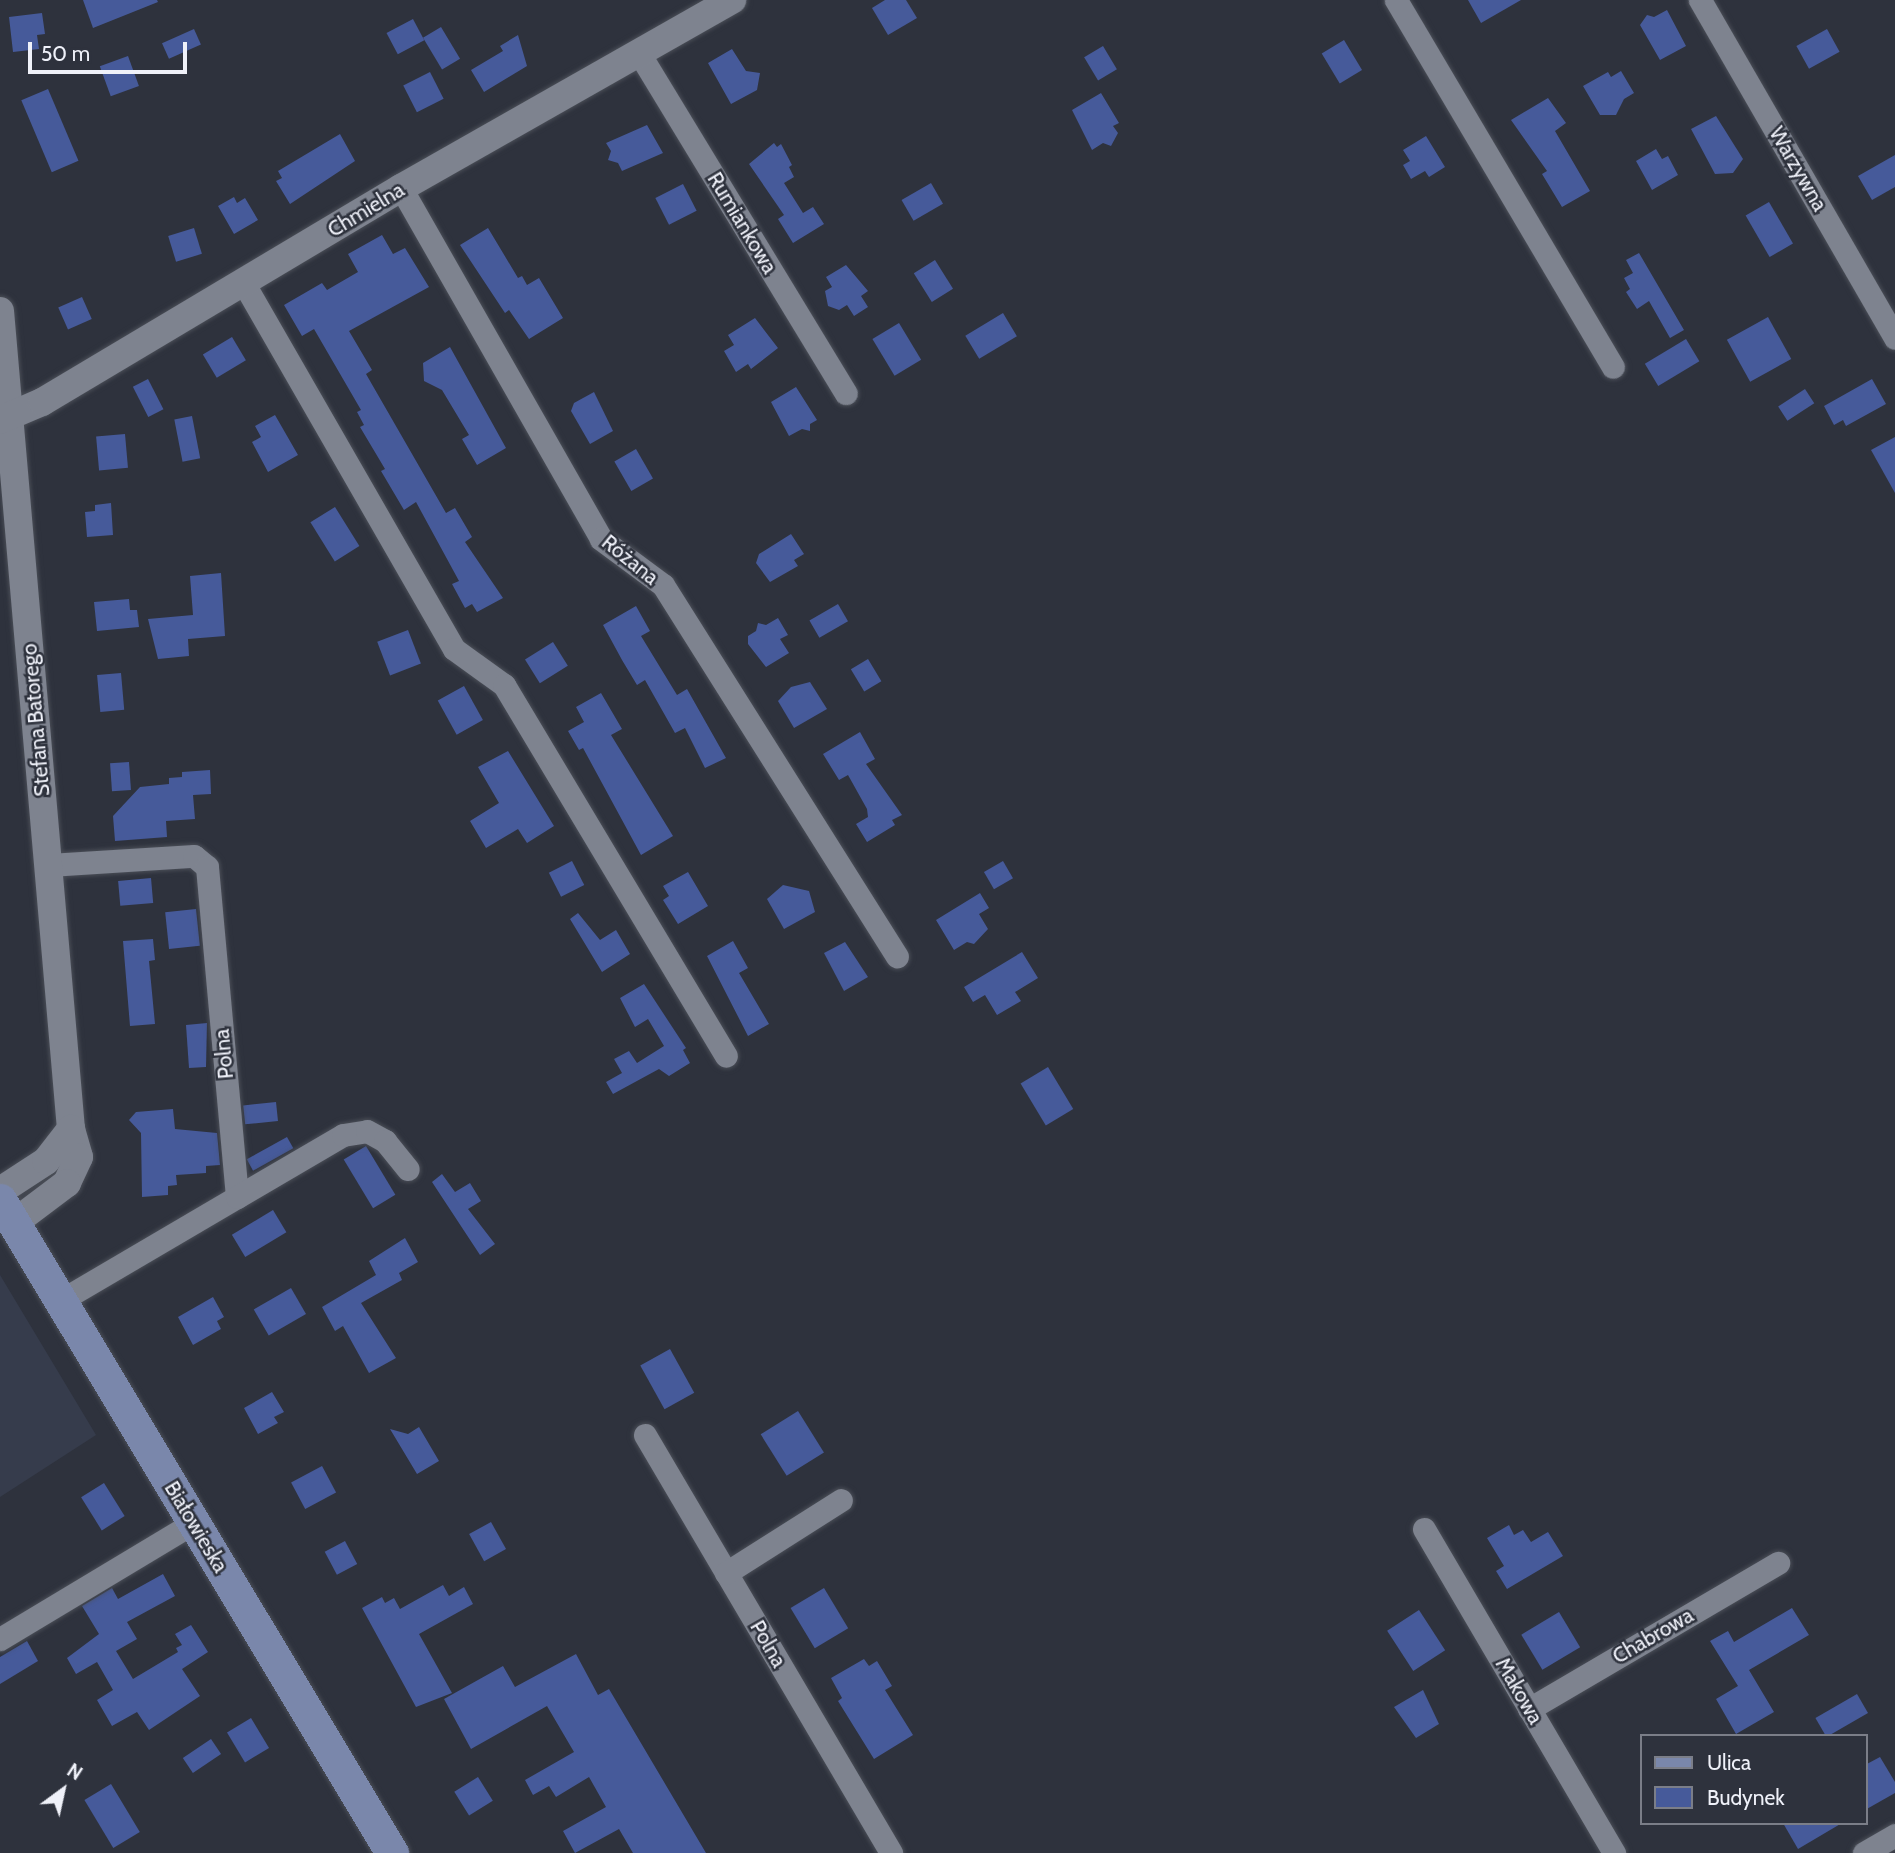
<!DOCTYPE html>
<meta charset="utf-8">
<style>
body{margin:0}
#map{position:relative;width:1895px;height:1853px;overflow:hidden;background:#2e323d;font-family:Cabin,sans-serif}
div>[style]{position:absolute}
.built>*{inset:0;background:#363c4c}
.building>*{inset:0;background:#465a9a;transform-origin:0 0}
.roads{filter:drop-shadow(0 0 2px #4a4e57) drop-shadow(0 0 2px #4a4e57)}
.minor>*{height:23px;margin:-11.5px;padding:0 11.5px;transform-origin:11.5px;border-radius:11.5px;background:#7e838f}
.tertiary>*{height:28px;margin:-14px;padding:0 14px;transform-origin:14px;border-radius:14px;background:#7e838f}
.secondary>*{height:33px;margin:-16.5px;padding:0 16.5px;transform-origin:16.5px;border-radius:16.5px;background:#7a87ab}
span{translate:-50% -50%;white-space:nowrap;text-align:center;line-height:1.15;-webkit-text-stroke:5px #2e323d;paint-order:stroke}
.street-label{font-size:21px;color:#eff1f9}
.legend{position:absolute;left:1640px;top:1734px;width:228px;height:91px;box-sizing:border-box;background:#2e323d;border:2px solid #7b7e88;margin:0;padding:9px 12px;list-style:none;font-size:21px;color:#eff1f9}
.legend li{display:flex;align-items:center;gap:14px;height:35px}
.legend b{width:35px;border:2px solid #7b7e88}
.north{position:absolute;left:28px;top:1755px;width:70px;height:70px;-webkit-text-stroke:5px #2e323d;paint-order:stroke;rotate:33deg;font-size:19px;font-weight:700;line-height:28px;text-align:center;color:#eff1f9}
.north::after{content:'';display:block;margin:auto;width:24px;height:32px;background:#eff1f9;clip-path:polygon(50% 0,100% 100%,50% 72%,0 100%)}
.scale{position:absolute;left:28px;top:42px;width:159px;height:32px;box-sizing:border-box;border:4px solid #eff1f9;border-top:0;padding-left:9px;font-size:21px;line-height:24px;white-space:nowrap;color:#eff1f9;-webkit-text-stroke:5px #2e323d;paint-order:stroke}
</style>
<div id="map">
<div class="built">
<i style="clip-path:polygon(0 1275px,96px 1435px,0 1497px)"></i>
</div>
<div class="building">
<i style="clip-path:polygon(83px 0,157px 0,158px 2px,93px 28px)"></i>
<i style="clip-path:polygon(885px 0,906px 0,917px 18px,888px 35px,872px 8px)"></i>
<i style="clip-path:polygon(1468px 0,1521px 0,1481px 23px)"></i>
<i style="clip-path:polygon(1667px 10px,1686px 46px,1660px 60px,1640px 25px,1647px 15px,1654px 17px)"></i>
<i style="clip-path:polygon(42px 13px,45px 34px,37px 35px,39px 49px,13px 52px,9px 17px)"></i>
<i style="left:413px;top:19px;width:24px;height:30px;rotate:62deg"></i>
<i style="left:441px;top:27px;width:37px;height:21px;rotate:59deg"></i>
<i style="left:194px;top:29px;width:17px;height:35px;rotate:66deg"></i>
<i style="left:1827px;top:29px;width:26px;height:35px;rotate:61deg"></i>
<i style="clip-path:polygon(518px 35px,527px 66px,484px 92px,471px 70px,503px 51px,500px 46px)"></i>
<i style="left:1344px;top:40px;width:35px;height:26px;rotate:59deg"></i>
<i style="left:1103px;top:46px;width:27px;height:22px;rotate:59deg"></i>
<i style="clip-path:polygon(732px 49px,746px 71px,760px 73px,757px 90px,731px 104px,708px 63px)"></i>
<i style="left:128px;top:56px;width:32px;height:30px;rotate:70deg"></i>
<i style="clip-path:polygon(1621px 71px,1634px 93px,1624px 99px,1616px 115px,1600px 115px,1583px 86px,1608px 72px,1611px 77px)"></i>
<i style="left:430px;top:72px;width:30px;height:30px;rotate:63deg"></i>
<i style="left:48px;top:89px;width:78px;height:29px;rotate:67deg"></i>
<i style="clip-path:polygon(1101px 93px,1119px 123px,1113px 126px,1118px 133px,1111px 146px,1103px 143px,1092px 150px,1072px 110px)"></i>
<i style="clip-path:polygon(1548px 98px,1566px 123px,1555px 131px,1590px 191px,1562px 207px,1542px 174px,1547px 171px,1511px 120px)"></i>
<i style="clip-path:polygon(1716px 116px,1743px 159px,1733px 173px,1715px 174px,1691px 129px)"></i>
<i style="clip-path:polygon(647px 125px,663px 153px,622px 171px,618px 163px,608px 160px,611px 151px,606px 143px)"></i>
<i style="clip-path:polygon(340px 134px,355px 161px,290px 204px,276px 181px,282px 178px,278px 171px)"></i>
<i style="clip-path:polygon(1426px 136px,1445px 167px,1429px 177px,1425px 171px,1411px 179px,1403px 165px,1410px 161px,1403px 150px)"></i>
<i style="clip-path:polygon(774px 143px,777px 147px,781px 144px,792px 165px,789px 167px,794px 177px,784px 183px,803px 213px,813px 207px,824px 224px,793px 243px,778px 219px,784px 215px,749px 164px)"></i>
<i style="clip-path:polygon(1656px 149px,1662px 159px,1668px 156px,1678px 175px,1652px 190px,1636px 161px)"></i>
<i style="clip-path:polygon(1895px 155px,1895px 187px,1872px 200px,1858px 176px)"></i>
<i style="left:931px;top:183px;width:24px;height:34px;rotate:60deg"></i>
<i style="left:683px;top:184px;width:30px;height:31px;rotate:63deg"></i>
<i style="clip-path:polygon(234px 197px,237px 203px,245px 198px,258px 220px,234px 234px,218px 206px)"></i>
<i style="left:1769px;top:202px;width:48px;height:27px;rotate:60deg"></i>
<i style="left:194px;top:228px;width:27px;height:27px;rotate:73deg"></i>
<i style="clip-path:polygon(488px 228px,518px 278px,522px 276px,527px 285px,539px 278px,563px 318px,529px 339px,509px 310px,505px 313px,460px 245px)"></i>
<i style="clip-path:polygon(382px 235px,393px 254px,405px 248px,429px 287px,349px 331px,372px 370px,366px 374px,446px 513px,455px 508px,472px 537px,465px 542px,503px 598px,477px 612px,472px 604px,465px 608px,452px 584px,459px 581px,416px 502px,404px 510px,381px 471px,385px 469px,360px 427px,364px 425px,357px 412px,361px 410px,314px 329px,302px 336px,284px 305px,322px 283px,327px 290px,358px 272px,348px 254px)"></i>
<i style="clip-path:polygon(1639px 253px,1684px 330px,1670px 338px,1649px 301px,1637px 309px,1626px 292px,1630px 289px,1624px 278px,1633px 273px,1626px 260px)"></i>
<i style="left:935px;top:260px;width:34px;height:25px;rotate:58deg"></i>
<i style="clip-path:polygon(846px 265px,868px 291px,861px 296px,868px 307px,854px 316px,847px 305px,839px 310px,828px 306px,825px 291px,832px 287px,826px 277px)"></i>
<i style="left:82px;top:297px;width:24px;height:26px;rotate:66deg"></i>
<i style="left:1003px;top:313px;width:27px;height:44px;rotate:59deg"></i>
<i style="left:1768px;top:317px;width:48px;height:47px;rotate:61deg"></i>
<i style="clip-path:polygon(755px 318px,778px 348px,751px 369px,748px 364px,736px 372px,724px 351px,734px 345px,728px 335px)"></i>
<i style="left:899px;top:323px;width:43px;height:31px;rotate:59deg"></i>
<i style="left:232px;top:337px;width:27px;height:34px;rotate:59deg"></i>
<i style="left:1686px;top:339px;width:26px;height:48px;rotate:59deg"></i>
<i style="clip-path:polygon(450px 347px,506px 448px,477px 465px,462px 439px,469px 435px,442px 390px,424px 381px,423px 363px)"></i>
<i style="left:148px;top:379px;width:34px;height:17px;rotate:63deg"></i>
<i style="clip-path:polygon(1872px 379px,1886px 404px,1846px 426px,1843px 420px,1834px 425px,1824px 406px)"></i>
<i style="clip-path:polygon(796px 387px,817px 420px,810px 424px,810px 431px,802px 429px,789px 436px,771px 402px)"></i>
<i style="left:1805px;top:389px;width:17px;height:32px;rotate:57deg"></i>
<i style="clip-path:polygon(594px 392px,613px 431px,590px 444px,571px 411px,574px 403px)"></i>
<i style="clip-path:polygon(275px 415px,298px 455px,268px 472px,252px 442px,261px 437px,255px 426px)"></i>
<i style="left:192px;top:416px;width:43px;height:18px;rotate:79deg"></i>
<i style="left:125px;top:434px;width:34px;height:29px;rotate:85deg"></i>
<i style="clip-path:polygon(1895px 437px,1895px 493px,1871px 450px)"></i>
<i style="left:636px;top:449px;width:34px;height:25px;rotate:60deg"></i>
<i style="clip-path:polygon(111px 503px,113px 535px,87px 537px,85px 512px,95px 511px,95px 505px)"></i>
<i style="left:335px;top:507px;width:46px;height:29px;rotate:58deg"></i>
<i style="clip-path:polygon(791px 534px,804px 554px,794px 560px,798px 566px,770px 582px,756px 563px,759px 554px)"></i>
<i style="clip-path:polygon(221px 573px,225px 636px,188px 639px,189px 656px,158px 659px,148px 619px,193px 615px,190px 576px)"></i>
<i style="clip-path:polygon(129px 599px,130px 610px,137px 610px,139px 627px,97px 631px,94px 602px)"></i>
<i style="left:838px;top:604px;width:20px;height:33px;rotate:60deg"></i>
<i style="clip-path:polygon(636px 606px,650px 631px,641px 636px,677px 695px,687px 689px,726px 758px,705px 768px,685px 728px,675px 733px,645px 680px,637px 685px,622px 660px,603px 625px)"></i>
<i style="clip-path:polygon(778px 618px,788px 635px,780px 639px,789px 653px,766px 667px,748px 644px,748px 636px,756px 631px,758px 623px,766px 625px)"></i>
<i style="left:408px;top:630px;width:36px;height:33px;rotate:69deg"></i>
<i style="left:553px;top:642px;width:28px;height:33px;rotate:58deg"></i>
<i style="left:868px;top:659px;width:26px;height:20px;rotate:59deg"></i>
<i style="left:121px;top:673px;width:37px;height:24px;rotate:85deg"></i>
<i style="clip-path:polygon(810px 682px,827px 709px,794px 728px,778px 701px,791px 687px)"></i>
<i style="left:464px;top:686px;width:39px;height:30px;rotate:61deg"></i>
<i style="clip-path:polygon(601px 693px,622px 729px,611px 735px,673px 836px,641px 855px,583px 748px,579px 750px,568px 731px,584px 722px,576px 707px)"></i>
<i style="clip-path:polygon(860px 732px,875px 759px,866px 764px,902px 815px,892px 820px,895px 825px,867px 842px,856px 824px,868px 817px,867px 809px,848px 775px,839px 780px,823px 754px)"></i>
<i style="clip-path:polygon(508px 751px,554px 826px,527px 843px,518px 829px,486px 848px,470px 821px,499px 803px,478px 767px)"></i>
<i style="left:129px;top:762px;width:28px;height:19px;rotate:86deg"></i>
<i style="clip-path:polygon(210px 770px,211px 794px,193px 795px,195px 819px,166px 821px,167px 837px,115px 841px,113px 816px,140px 787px,169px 784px,169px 778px,182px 777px,182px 772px)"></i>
<i style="left:572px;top:861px;width:27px;height:26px;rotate:63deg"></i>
<i style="left:1003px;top:861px;width:20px;height:22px;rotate:60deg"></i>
<i style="clip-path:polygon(688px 872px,708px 906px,678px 924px,663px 900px,669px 896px,663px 886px)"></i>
<i style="left:151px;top:878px;width:25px;height:33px;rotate:85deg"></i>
<i style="clip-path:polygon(783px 885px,809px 891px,815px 912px,784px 929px,767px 899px)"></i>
<i style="clip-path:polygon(980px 893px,989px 908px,979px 914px,988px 929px,974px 944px,967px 942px,954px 950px,936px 920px)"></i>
<i style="left:196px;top:909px;width:37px;height:31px;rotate:84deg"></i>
<i style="clip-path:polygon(578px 913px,600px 940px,616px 930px,630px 954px,602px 972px,570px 919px)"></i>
<i style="clip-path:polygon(153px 939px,155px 960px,149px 961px,155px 1024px,130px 1026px,123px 941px)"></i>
<i style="clip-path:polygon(733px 941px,748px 968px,739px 973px,769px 1024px,748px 1036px,707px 956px)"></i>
<i style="clip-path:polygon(845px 942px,868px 977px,844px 991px,824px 953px)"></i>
<i style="clip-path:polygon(1022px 952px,1038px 978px,1015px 992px,1021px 1001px,997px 1015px,985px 995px,973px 1002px,964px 987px)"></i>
<i style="clip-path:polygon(644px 984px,686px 1048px,683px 1050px,690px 1063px,669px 1076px,659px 1069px,613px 1094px,606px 1082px,622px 1073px,614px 1059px,629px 1051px,637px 1063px,664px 1046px,648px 1019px,635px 1027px,620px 998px)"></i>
<i style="clip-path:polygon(207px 1023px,206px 1067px,189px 1068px,186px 1025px)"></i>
<i style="left:1048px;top:1067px;width:49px;height:32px;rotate:59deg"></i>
<i style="left:276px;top:1102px;width:19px;height:33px;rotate:84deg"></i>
<i style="clip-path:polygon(173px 1109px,175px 1129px,217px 1133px,220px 1165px,206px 1166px,206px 1173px,176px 1175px,177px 1185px,168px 1186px,168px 1195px,142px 1197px,141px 1133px,129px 1120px,136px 1112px)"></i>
<i style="left:287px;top:1137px;width:13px;height:46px;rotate:61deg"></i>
<i style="left:366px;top:1146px;width:57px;height:26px;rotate:59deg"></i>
<i style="clip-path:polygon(442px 1174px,455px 1192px,470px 1183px,481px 1201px,468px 1209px,495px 1244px,480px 1255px,432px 1182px)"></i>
<i style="left:273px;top:1210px;width:26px;height:48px;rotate:59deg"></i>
<i style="clip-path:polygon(405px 1238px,418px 1262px,399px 1273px,402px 1280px,361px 1303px,396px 1358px,369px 1373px,343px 1326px,335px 1331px,322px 1307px,376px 1275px,369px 1261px)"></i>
<i style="left:291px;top:1288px;width:30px;height:43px;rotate:60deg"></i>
<i style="clip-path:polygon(213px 1297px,224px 1317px,217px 1321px,221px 1329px,193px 1345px,178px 1317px)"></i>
<i style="left:670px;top:1349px;width:50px;height:34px;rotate:61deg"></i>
<i style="clip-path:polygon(272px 1392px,284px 1412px,274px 1417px,278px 1423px,258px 1434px,244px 1408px)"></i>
<i style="left:798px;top:1411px;width:49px;height:44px;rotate:58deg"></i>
<i style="clip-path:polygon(419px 1427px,439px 1461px,417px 1474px,390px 1429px,408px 1434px)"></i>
<i style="left:322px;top:1466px;width:30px;height:35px;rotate:62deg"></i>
<i style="left:104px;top:1483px;width:39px;height:27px;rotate:58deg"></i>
<i style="left:491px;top:1522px;width:31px;height:25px;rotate:61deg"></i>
<i style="clip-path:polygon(1509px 1525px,1514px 1535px,1523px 1530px,1531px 1542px,1548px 1532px,1563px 1556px,1507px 1589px,1496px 1571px,1504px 1566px,1487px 1538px)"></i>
<i style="left:345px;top:1541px;width:26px;height:23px;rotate:62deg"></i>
<i style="clip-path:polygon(163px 1574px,175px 1596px,127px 1622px,137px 1639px,116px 1651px,133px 1679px,178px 1652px,176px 1648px,182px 1645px,175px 1634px,191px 1625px,208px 1652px,182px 1669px,200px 1696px,149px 1730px,137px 1712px,112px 1726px,97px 1700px,113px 1690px,97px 1662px,76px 1674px,67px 1658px,99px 1634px,82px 1606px,112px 1588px,118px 1599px)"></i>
<i style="clip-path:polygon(443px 1585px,449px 1596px,464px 1587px,473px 1604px,419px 1634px,452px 1693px,416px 1707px,362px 1608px,382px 1597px,385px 1603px,394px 1598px,400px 1609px)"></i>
<i style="left:824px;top:1588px;width:47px;height:39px;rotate:59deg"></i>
<i style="clip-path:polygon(1792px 1608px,1809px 1635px,1749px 1670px,1774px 1712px,1736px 1734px,1716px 1699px,1738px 1686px,1710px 1641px,1728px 1631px,1734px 1642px)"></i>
<i style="left:1419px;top:1610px;width:48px;height:38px;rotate:57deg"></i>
<i style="left:1559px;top:1612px;width:41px;height:44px;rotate:59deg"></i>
<i style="clip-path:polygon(27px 1641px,38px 1661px,0 1684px,0 1657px)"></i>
<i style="clip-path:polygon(576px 1654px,598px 1695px,609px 1689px,706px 1853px,633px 1853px,619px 1829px,575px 1853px,563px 1831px,606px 1807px,589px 1777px,556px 1797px,549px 1786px,533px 1795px,525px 1780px,574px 1752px,547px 1706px,471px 1749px,444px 1699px,503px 1666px,515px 1687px)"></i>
<i style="clip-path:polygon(864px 1659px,869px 1666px,877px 1661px,892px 1686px,885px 1690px,913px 1735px,874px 1759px,838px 1701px,842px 1698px,831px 1678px)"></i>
<i style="clip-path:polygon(1423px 1690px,1439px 1724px,1416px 1738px,1394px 1707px)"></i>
<i style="left:1857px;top:1694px;width:22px;height:48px;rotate:60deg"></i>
<i style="left:251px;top:1718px;width:35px;height:28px;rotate:59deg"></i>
<i style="left:211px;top:1739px;width:18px;height:34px;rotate:56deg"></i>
<i style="clip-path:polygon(1880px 1757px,1895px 1782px,1895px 1793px,1865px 1810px,1865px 1765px)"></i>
<i style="left:478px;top:1777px;width:28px;height:28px;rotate:58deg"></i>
<i style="left:111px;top:1784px;width:56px;height:31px;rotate:59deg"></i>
<i style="clip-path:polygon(1783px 1823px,1842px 1823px,1798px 1849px)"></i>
</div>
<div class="roads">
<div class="minor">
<i style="left:1396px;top:0;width:426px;rotate:59.4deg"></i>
<i style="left:1700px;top:0;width:390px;rotate:60deg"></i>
<i style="left:639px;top:53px;width:398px;rotate:58.7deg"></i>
<i style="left:401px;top:188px;width:404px;rotate:60.3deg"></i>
<i style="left:601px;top:539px;width:77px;rotate:36.6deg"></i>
<i style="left:663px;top:585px;width:439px;rotate:57.8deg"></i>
<i style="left:243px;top:282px;width:423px;rotate:60.1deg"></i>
<i style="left:454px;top:649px;width:62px;rotate:35.8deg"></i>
<i style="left:504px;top:685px;width:432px;rotate:59.1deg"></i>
<i style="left:49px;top:865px;width:145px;rotate:-3.6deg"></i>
<i style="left:194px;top:856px;width:17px;rotate:40deg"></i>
<i style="left:207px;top:867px;width:331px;rotate:84.8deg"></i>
<i style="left:237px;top:1197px;width:205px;rotate:149.6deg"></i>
<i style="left:237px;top:1197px;width:123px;rotate:-30.3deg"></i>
<i style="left:343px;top:1135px;width:24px;rotate:-9deg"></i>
<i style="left:367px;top:1131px;width:21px;rotate:29deg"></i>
<i style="left:385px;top:1141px;width:36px;rotate:51deg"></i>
<i style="left:645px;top:1435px;width:485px;rotate:59.5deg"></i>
<i style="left:1424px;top:1529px;width:376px;rotate:59.6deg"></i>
<i style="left:726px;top:1573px;width:136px;rotate:-32.4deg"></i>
<i style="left:0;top:1639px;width:225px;rotate:-31deg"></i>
<i style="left:1529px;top:1709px;width:289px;rotate:-30.4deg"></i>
<i style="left:1864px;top:1853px;width:36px;rotate:-30deg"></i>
</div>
<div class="tertiary">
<i style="left:0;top:311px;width:821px;rotate:85.04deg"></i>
<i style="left:71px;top:1129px;width:29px;rotate:74deg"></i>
<i style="left:79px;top:1157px;width:29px;rotate:115deg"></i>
<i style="left:67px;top:1183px;width:66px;rotate:143deg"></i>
<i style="left:0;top:420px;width:46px;rotate:-23.2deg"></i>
<i style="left:42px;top:402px;width:418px;rotate:-30.8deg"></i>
<i style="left:401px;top:188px;width:381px;rotate:-29.6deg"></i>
<i style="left:0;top:1191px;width:55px;rotate:-33.1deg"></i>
<i style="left:46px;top:1161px;width:41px;rotate:-52deg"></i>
</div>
<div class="secondary">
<i style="left:0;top:1200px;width:762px;rotate:59.02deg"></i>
</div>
</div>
<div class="street-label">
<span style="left:1798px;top:169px;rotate:60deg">Warzywna</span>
<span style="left:366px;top:210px;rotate:-31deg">Chmielna</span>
<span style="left:742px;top:223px;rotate:59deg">Rumiankowa</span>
<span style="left:630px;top:560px;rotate:39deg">Różana</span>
<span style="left:36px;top:720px;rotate:-95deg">Stefana Batorego</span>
<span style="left:224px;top:1054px;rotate:-95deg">Polna</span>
<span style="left:196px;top:1527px;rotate:59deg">Białowieska</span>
<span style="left:1653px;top:1636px;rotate:-30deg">Chabrowa</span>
<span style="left:768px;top:1644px;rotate:60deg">Polna</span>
<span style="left:1519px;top:1691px;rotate:60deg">Makowa</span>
</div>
<ul class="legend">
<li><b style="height:9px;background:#7a87ab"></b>Ulica</li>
<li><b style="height:19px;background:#465a9a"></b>Budynek</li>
</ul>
<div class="north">N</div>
<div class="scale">50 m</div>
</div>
